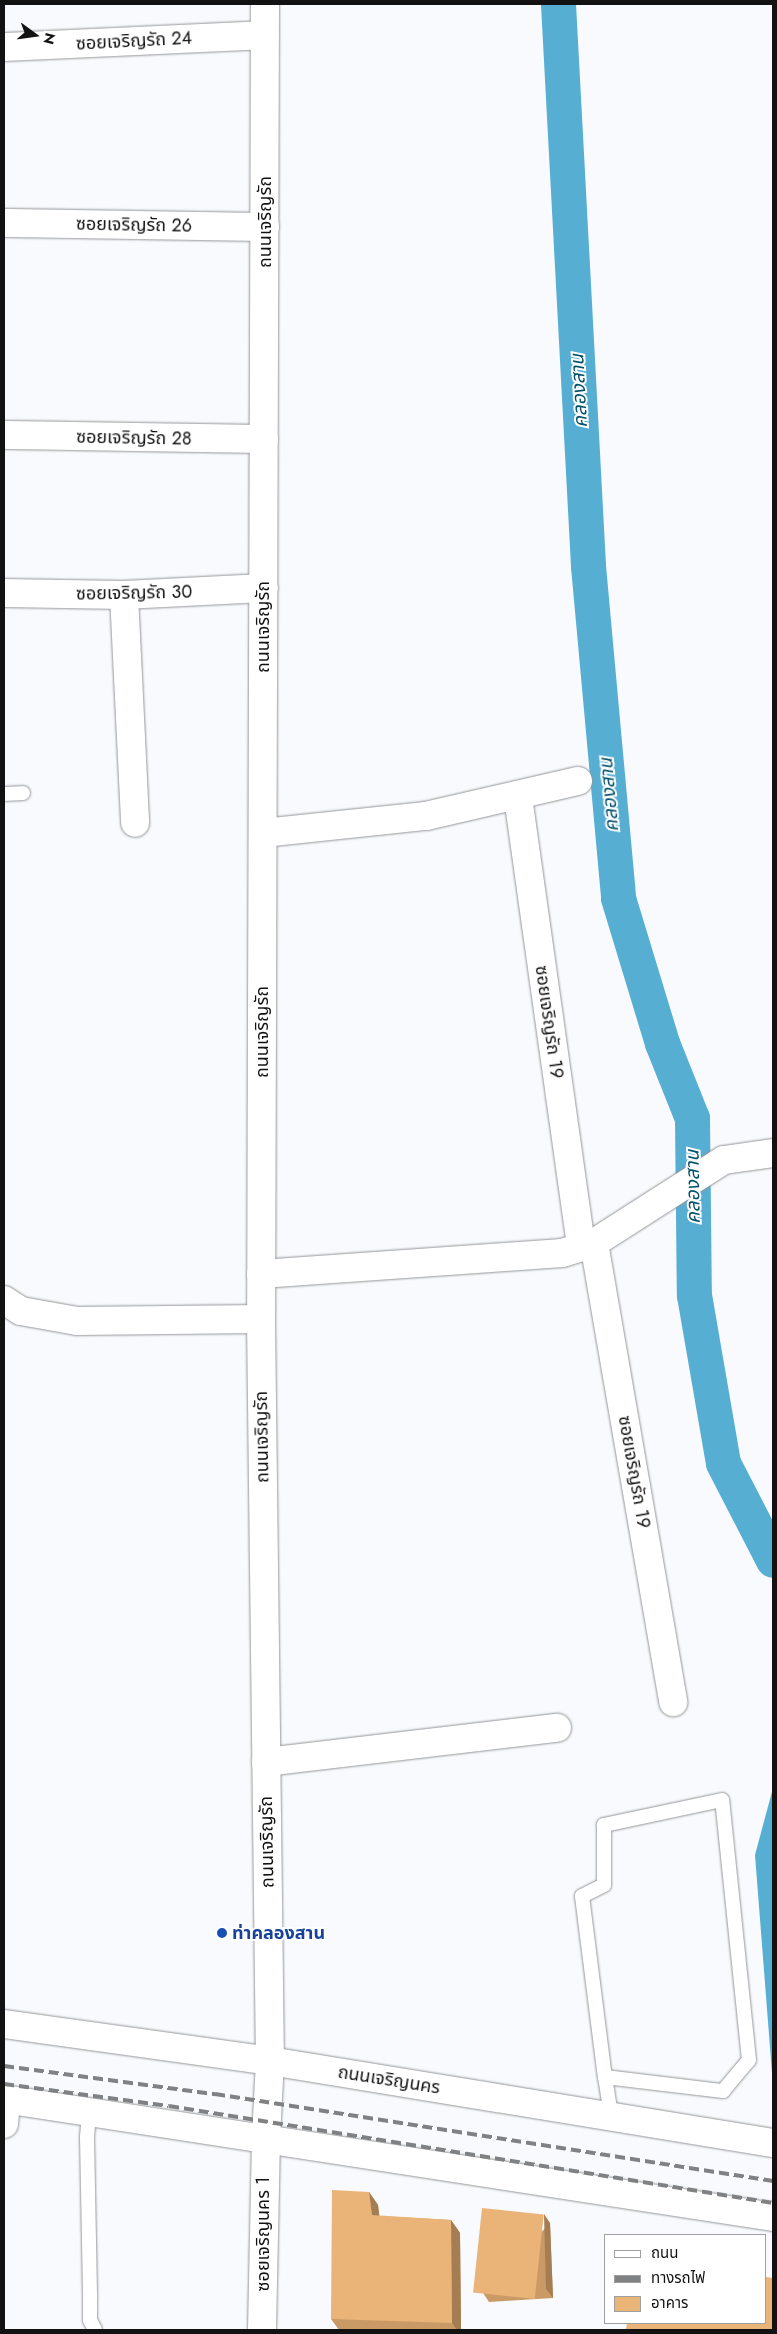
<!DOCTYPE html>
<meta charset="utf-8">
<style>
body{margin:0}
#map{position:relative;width:777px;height:2334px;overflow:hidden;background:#f8fafd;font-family:Jost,"Noto Sans Thai",sans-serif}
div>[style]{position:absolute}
.water>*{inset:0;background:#56aed3}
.canal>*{height:35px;margin:-17.5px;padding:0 17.5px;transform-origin:17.5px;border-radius:17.5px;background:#56aed3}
.roads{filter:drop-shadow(0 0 1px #949699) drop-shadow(0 0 1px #949699)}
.lane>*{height:14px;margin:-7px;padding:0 7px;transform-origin:7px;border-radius:7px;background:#fff}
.street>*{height:28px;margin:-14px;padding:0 14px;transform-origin:14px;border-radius:14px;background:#fff}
.secondary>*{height:28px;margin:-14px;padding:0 14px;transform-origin:14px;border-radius:14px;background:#fff}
.rail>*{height:4px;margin-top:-2px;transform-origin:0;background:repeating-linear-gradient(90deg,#808183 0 10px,transparent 0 15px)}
.wall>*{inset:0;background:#c99a66}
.shaded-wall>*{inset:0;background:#a47d53}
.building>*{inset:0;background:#eab377;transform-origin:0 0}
.dots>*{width:14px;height:14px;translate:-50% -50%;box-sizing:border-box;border:2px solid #fff;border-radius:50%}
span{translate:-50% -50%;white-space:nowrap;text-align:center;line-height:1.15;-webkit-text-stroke:4px #fff;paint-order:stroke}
.street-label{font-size:18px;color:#121213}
.transit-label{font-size:18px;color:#164399;font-weight:700}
.left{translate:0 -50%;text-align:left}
.water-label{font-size:19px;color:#02506a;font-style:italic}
.frame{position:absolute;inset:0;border:5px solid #121213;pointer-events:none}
.legend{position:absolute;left:604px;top:2234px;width:162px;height:90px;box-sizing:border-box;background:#fff;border:1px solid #a0a0a1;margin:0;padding:6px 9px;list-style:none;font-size:15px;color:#121213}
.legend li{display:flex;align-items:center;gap:10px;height:25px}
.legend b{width:25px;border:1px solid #a0a0a1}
.north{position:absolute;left:10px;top:10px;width:50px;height:50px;-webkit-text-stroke:4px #fff;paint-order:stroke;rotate:104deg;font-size:14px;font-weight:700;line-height:20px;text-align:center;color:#121213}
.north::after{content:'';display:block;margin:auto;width:18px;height:22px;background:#121213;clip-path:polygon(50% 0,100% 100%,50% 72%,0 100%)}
</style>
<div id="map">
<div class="water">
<i style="clip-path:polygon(773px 1788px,773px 2086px,755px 1855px)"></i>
</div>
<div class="canal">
<i style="left:558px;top:4px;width:563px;rotate:86.94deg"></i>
<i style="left:588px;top:566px;width:333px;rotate:84.8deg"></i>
<i style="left:618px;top:898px;width:152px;rotate:73.1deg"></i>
<i style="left:662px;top:1043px;width:81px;rotate:68.2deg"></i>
<i style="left:692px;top:1118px;width:177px;rotate:89.4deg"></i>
<i style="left:694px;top:1295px;width:170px;rotate:80.2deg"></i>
<i style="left:723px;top:1463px;width:109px;rotate:62.7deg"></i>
</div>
<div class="roads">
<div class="lane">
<i style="left:4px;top:794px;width:19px;rotate:-3deg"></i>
<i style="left:605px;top:2077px;width:119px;rotate:6.8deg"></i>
<i style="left:723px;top:2091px;width:40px;rotate:-50deg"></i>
<i style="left:749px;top:2060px;width:261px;rotate:-95.9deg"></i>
<i style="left:722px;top:1800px;width:121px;rotate:168deg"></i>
<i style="left:604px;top:1825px;width:60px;rotate:90deg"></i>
<i style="left:604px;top:1885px;width:25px;rotate:153deg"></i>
<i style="left:582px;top:1896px;width:182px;rotate:82.8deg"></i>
<i style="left:605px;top:2077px;width:39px;rotate:81deg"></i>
<i style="left:89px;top:2114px;width:23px;rotate:95deg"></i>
<i style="left:87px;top:2137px;width:163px;rotate:88.9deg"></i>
<i style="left:90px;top:2300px;width:20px;rotate:90deg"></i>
<i style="left:90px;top:2320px;width:11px;rotate:63deg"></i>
</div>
<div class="street">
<i style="left:4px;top:47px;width:261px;rotate:-2.6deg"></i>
<i style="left:4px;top:223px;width:261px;rotate:0.9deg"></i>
<i style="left:4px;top:435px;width:260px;rotate:0.9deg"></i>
<i style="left:4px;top:593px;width:120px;rotate:1deg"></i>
<i style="left:124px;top:595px;width:140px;rotate:-2.9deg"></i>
<i style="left:124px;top:595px;width:228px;rotate:87.2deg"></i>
<i style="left:518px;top:797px;width:454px;rotate:82deg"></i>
<i style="left:263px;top:833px;width:164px;rotate:-6deg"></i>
<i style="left:426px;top:816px;width:156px;rotate:-13deg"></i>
<i style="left:594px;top:1243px;width:466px;rotate:80.2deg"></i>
<i style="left:261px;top:1274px;width:302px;rotate:-4deg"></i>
<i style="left:562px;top:1253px;width:34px;rotate:-17deg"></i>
<i style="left:594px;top:1243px;width:154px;rotate:-32.6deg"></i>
<i style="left:724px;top:1160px;width:49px;rotate:-8.1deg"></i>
<i style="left:4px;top:1300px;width:20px;rotate:33deg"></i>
<i style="left:21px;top:1311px;width:57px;rotate:10.1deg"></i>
<i style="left:77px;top:1321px;width:184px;rotate:-0.6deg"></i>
<i style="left:266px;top:1762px;width:293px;rotate:-6.7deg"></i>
<i style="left:4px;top:2124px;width:25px;rotate:-85deg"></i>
<i style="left:262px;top:2330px;width:193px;rotate:-88.8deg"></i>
</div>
<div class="secondary">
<i style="left:265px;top:4px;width:1315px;rotate:90.17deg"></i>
<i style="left:261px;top:1319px;width:742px;rotate:89.31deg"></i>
<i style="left:270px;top:2061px;width:76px;rotate:93deg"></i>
<i style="left:4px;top:2024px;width:269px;rotate:7.9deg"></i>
<i style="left:270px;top:2061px;width:510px;rotate:9.26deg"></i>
<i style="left:4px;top:2099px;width:778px;rotate:8.72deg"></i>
</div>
</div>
<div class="rail">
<i style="left:4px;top:2066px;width:213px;rotate:7.6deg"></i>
<i style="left:215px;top:2094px;width:565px;rotate:8.86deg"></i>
<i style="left:4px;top:2084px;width:166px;rotate:7.6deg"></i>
<i style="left:169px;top:2106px;width:612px;rotate:9.12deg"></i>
</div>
<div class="wall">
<i style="clip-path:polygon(369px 2192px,378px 2205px,379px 2216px,451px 2220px,460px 2233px,461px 2330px,339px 2330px,331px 2319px)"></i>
<i style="clip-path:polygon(550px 2223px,553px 2298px,489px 2302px,483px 2293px)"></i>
</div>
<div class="shaded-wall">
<i style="clip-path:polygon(369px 2192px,378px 2205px,381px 2228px,372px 2215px)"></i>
<i style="clip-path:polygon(544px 2214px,550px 2223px,553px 2298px,546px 2289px)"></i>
<i style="clip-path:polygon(451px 2220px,460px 2233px,461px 2330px,457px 2330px,452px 2323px)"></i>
</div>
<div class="building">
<i style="clip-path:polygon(332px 2190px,369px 2192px,372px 2215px,451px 2220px,452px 2323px,331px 2319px)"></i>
<i style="left:482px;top:2208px;width:62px;height:85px;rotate:6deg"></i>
<i style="clip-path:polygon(766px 2277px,773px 2278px,773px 2330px,626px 2330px,627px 2323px,766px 2323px)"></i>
</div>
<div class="dots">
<i style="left:222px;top:1933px;background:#1a4fb4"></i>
</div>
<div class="street-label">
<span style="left:134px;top:41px;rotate:-3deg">ซอยเจริญรัถ 24</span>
<span style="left:265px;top:222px;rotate:-90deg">ถนนเจริญรัถ</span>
<span style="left:134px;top:225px;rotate:1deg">ซอยเจริญรัถ 26</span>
<span style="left:134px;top:438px;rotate:1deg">ซอยเจริญรัถ 28</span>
<span style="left:134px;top:593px;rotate:-1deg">ซอยเจริญรัถ 30</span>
<span style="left:263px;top:627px;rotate:-90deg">ถนนเจริญรัถ</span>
<span style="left:549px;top:1022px;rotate:82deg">ซอยเจริญรัถ 19</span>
<span style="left:262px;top:1032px;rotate:-90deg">ถนนเจริญรัถ</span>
<span style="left:262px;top:1437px;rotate:-91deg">ถนนเจริญรัถ</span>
<span style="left:634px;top:1472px;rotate:80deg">ซอยเจริญรัถ 19</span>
<span style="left:267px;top:1842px;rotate:-91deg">ถนนเจริญรัถ</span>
<span style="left:389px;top:2080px;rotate:9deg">ถนนเจริญนคร</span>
<span style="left:263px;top:2234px;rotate:-90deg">ซอยเจริญนคร 1</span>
</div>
<div class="transit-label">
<span class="left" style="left:232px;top:1933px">ท่าคลองสาน</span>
</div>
<div class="water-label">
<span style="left:579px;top:391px;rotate:-93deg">คลองสาน</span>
<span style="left:609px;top:795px;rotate:-95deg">คลองสาน</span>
<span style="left:693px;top:1187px;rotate:-91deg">คลองสาน</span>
</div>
<div class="frame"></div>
<ul class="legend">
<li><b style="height:6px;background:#fff"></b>ถนน</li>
<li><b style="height:6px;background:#808183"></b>ทางรถไฟ</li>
<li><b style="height:14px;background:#eab377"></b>อาคาร</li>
</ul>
<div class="north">N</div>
</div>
